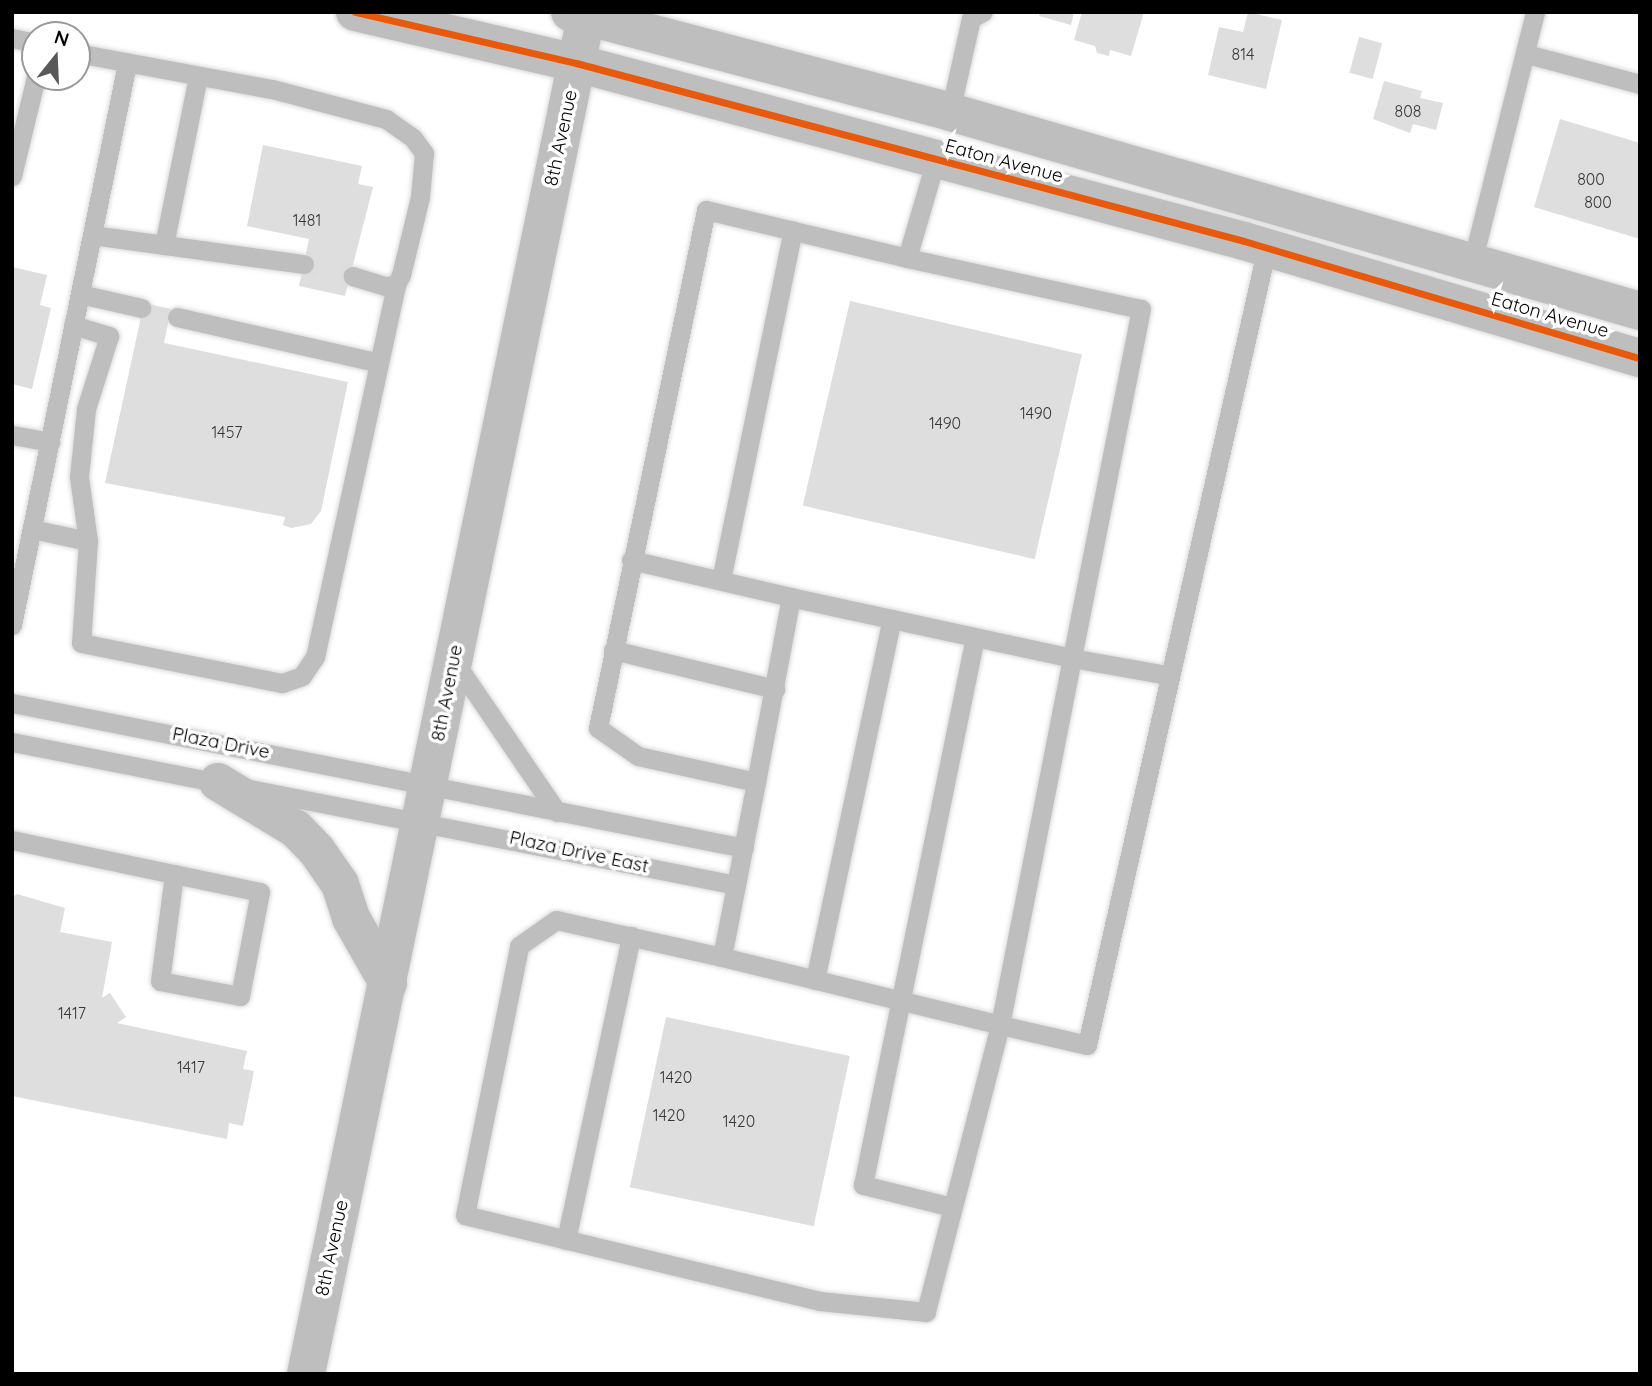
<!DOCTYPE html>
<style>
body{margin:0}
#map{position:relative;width:1652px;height:1386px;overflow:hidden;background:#fff;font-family:Quicksand,sans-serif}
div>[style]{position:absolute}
.building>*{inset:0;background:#dedede;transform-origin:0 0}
.roads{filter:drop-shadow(0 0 2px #dbdbdb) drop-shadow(0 0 2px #dbdbdb)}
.service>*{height:19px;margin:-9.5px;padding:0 9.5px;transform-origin:9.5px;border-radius:9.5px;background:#bebebe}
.tertiary>*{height:38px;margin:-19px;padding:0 19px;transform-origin:19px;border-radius:19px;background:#bebebe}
.primary>*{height:38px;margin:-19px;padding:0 19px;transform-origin:19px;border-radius:19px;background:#bebebe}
.cycleway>*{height:7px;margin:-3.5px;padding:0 3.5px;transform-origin:3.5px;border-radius:3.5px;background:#e8590c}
span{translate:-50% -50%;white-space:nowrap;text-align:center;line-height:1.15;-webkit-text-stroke:7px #fff;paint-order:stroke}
.number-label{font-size:16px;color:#383838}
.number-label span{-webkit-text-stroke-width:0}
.street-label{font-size:19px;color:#000}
.frame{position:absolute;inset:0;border:14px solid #000;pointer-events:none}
.north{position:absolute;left:21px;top:21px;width:70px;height:70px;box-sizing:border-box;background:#fff;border:2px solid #999;border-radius:50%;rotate:18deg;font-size:19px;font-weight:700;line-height:28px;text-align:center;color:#000}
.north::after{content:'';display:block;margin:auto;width:24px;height:32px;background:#595959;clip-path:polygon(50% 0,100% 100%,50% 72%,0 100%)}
</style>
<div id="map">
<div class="building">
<i style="clip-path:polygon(1040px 12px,1074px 12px,1071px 25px,1039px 16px)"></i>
<i style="clip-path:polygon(1082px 12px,1144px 12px,1131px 56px,1110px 50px,1109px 56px,1097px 53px,1095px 46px,1074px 40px)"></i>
<i style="clip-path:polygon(1248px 12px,1282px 20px,1266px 89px,1208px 75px,1219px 27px,1243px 32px)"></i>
<i style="left:1359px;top:37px;width:24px;height:37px;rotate:15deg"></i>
<i style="clip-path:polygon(1384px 81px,1422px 91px,1420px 98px,1443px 103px,1436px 130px,1413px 124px,1410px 133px,1373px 119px)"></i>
<i style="clip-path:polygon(1560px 119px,1640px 143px,1640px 239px,1534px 207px)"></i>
<i style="clip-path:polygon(263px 145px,362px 166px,358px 184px,373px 187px,345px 296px,299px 286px,309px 239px,247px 226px)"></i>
<i style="clip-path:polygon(12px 267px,47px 275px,40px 305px,51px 308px,32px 389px,12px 384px)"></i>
<i style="left:850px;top:301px;width:238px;height:210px;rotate:13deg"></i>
<i style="clip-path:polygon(144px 303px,171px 309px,164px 343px,348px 382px,321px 511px,311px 524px,291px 528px,283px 525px,285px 517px,105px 483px)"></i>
<i style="clip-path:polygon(17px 894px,65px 908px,60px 932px,112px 942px,102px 998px,110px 993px,126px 1017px,117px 1023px,247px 1051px,243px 1069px,254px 1071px,243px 1126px,229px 1123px,227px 1139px,12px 1096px,12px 897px)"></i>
<i style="left:666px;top:1017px;width:188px;height:174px;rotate:12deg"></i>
</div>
<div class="roads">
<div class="service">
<i style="left:12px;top:38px;width:24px;rotate:12deg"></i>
<i style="left:77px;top:53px;width:198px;rotate:10.5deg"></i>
<i style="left:272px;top:89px;width:118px;rotate:14.7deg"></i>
<i style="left:386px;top:119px;width:33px;rotate:35deg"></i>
<i style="left:413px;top:138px;width:19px;rotate:54deg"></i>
<i style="left:424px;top:153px;width:44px;rotate:95.2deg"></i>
<i style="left:420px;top:197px;width:80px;rotate:103.7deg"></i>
<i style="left:401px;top:275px;width:11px;rotate:117deg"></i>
<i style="left:396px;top:285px;width:11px;rotate:175deg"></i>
<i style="left:385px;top:286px;width:34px;rotate:-163deg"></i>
<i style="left:1527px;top:54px;width:117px;rotate:14.9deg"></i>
<i style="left:950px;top:112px;width:96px;rotate:-77.4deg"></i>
<i style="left:971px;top:18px;width:13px;rotate:-27deg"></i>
<i style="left:12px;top:176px;width:102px;rotate:-76.4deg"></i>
<i style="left:92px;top:235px;width:214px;rotate:7.8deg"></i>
<i style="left:164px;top:245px;width:172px;rotate:-78.6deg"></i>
<i style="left:907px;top:258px;width:239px;rotate:12.3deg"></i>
<i style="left:1141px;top:309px;width:356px;rotate:101.2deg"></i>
<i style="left:1072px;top:658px;width:288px;rotate:-167.8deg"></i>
<i style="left:791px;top:597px;width:188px;rotate:100.7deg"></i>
<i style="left:756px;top:782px;width:121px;rotate:-167.6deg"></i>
<i style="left:638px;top:756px;width:49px;rotate:-145deg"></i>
<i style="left:598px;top:728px;width:529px;rotate:-78.22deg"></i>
<i style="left:706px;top:210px;width:207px;rotate:13.4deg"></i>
<i style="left:907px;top:258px;width:103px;rotate:-73.7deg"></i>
<i style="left:1472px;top:263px;width:259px;rotate:-75.9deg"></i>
<i style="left:80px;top:294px;width:63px;rotate:12.9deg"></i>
<i style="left:177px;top:317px;width:207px;rotate:12.8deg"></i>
<i style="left:73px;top:325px;width:38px;rotate:17deg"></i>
<i style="left:109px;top:336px;width:77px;rotate:107.5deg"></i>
<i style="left:86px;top:409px;width:68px;rotate:95.9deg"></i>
<i style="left:79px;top:477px;width:65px;rotate:82deg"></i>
<i style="left:12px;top:435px;width:39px;rotate:10deg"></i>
<i style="left:32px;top:529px;width:57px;rotate:12.1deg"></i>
<i style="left:88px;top:541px;width:102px;rotate:93.9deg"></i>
<i style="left:81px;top:643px;width:205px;rotate:11.3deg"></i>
<i style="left:282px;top:683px;width:21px;rotate:-19deg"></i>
<i style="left:302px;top:676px;width:23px;rotate:-56deg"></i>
<i style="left:315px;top:657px;width:381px;rotate:-77.7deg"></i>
<i style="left:631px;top:560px;width:164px;rotate:13deg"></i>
<i style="left:721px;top:580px;width:357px;rotate:-78.4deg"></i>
<i style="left:12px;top:625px;width:573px;rotate:-78.42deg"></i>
<i style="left:613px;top:650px;width:167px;rotate:13.5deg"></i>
<i style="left:454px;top:661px;width:183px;rotate:55.7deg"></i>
<i style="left:1167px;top:675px;width:97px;rotate:-169.9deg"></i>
<i style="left:1072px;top:658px;width:374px;rotate:101.1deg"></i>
<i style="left:1000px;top:1025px;width:89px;rotate:12.9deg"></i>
<i style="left:1087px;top:1045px;width:818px;rotate:-77.29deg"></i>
<i style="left:12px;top:703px;width:746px;rotate:11.2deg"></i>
<i style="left:12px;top:742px;width:738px;rotate:11.17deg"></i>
<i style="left:12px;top:840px;width:166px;rotate:11.9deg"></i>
<i style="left:174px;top:874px;width:88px;rotate:11.8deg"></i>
<i style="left:260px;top:892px;width:106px;rotate:100.9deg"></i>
<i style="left:240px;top:996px;width:81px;rotate:-169.4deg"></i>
<i style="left:160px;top:981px;width:108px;rotate:-82.5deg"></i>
<i style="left:722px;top:957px;width:286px;rotate:13.7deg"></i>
<i style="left:1000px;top:1025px;width:296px;rotate:104.5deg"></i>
<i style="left:926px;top:1312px;width:107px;rotate:-174.1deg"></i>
<i style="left:820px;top:1301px;width:365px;rotate:-166.4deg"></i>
<i style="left:465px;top:1215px;width:274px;rotate:-78.6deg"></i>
<i style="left:519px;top:946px;width:45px;rotate:-35.1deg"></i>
<i style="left:556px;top:920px;width:170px;rotate:12.6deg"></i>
<i style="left:722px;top:957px;width:178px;rotate:-79deg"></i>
<i style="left:815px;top:980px;width:369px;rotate:-78deg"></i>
<i style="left:952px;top:1207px;width:92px;rotate:-166.1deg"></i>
<i style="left:863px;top:1185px;width:559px;rotate:-78.45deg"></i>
<i style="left:566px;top:1240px;width:311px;rotate:-77.9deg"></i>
</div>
<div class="tertiary">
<i style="left:355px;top:12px;width:227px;rotate:13deg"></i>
<i style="left:576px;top:63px;width:691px;rotate:14.92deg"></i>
<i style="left:1244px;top:241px;width:413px;rotate:16.5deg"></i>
<i style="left:570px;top:12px;width:393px;rotate:14.7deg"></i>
<i style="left:950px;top:112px;width:718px;rotate:16.09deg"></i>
</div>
<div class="primary">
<i style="left:218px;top:782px;width:91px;rotate:31.1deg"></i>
<i style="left:296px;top:829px;width:30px;rotate:46deg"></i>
<i style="left:317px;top:851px;width:40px;rotate:55.1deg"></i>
<i style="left:340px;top:884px;width:36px;rotate:72deg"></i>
<i style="left:351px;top:918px;width:75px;rotate:60.4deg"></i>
<i style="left:306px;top:1374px;width:1391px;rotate:-78.34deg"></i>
</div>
</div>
<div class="cycleway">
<i style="left:355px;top:12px;width:227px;rotate:13deg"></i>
<i style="left:576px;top:63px;width:691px;rotate:14.92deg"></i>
<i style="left:1244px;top:241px;width:413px;rotate:16.5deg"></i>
</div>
<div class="number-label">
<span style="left:1243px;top:54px">814</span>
<span style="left:1408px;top:111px">808</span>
<span style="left:1591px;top:179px">800</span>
<span style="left:1598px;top:202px">800</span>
<span style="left:307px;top:220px">1481</span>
<span style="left:1036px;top:413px">1490</span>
<span style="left:945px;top:423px">1490</span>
<span style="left:227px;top:432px">1457</span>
<span style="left:72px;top:1013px">1417</span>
<span style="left:191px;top:1067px">1417</span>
<span style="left:676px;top:1077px">1420</span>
<span style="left:669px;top:1115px">1420</span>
<span style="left:739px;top:1121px">1420</span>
</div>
<div class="street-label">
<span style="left:561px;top:138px;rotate:-78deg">8th Avenue</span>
<span style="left:1004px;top:161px;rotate:15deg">Eaton Avenue</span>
<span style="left:1550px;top:315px;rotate:16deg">Eaton Avenue</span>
<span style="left:447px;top:693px;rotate:-79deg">8th Avenue</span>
<span style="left:221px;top:743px;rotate:11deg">Plaza Drive</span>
<span style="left:579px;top:852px;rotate:12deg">Plaza Drive East</span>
<span style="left:332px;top:1248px;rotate:-78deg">8th Avenue</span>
</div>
<div class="frame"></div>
<div class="north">N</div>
</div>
